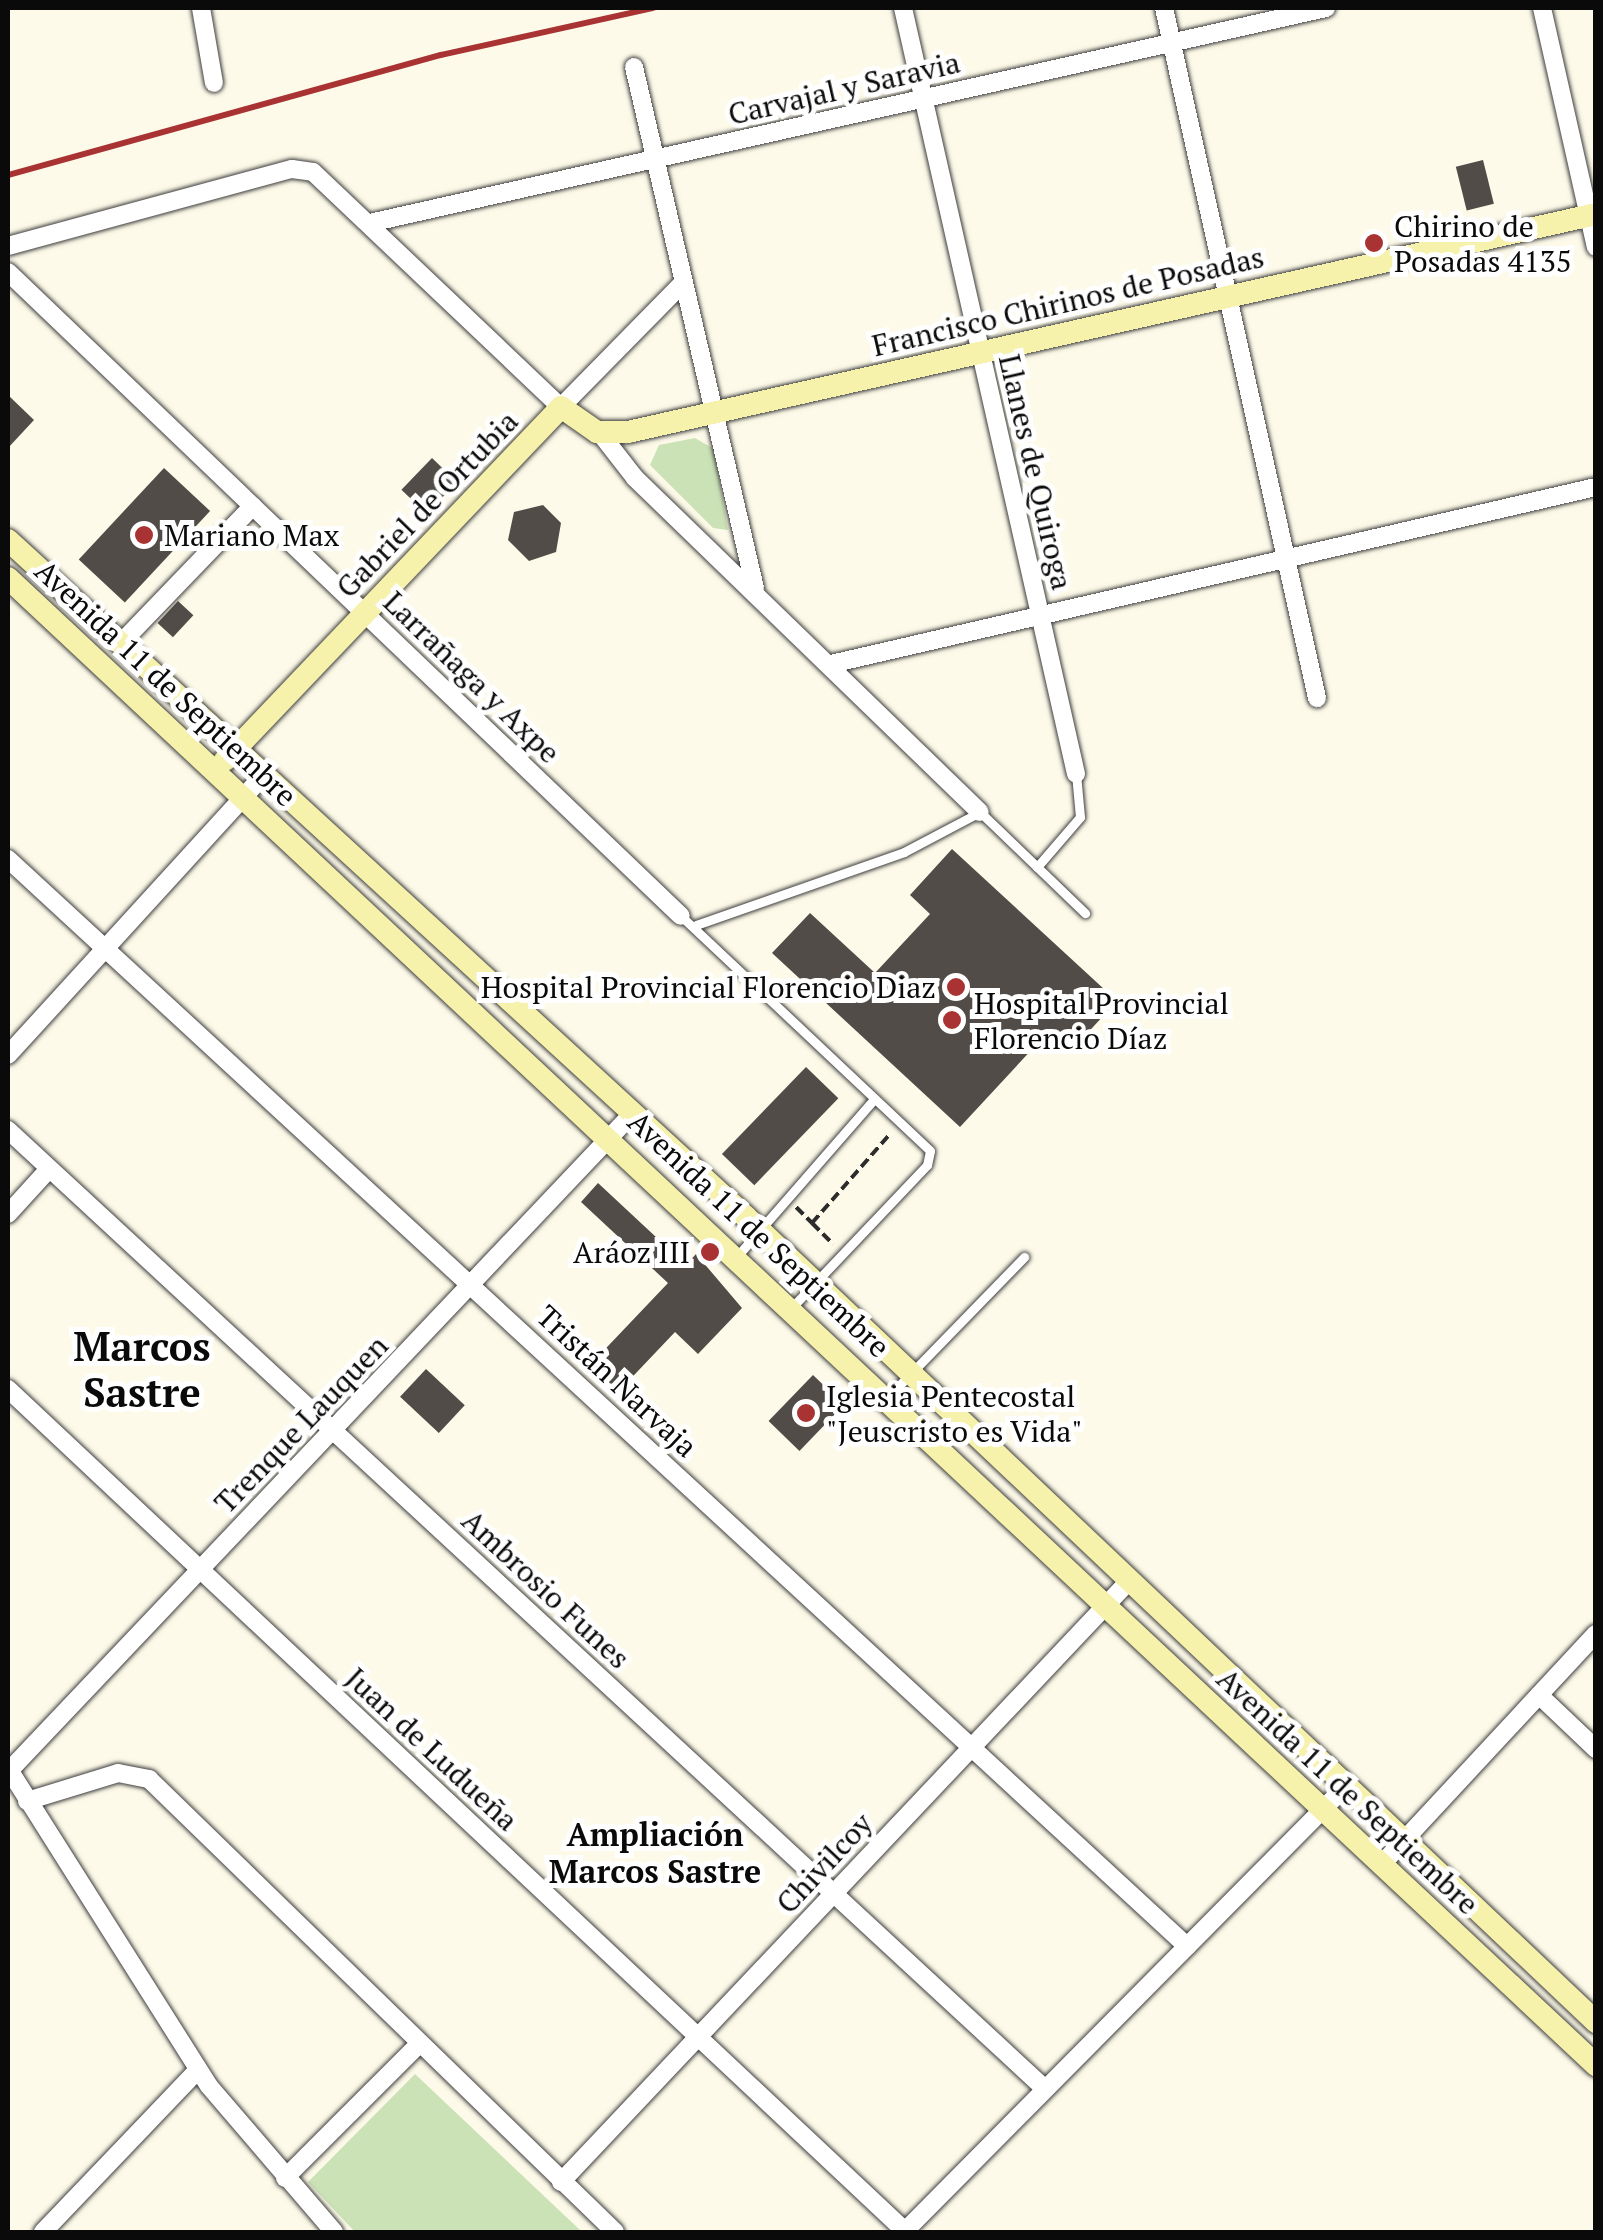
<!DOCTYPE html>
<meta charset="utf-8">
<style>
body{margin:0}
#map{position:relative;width:1603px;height:2240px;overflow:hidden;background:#fdfae9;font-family:"PT Serif",serif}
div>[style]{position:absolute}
.green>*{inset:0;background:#cbe2b7}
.building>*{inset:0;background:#514c47;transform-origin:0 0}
.path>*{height:4px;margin-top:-2px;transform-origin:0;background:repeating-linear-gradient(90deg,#2c2c2c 0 10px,transparent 0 15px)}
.roads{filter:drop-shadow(0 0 2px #3d3d3d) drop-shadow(0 0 2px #3d3d3d)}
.service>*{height:9px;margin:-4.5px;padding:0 4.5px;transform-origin:4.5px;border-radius:4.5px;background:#fff}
.minor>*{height:18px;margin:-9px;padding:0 9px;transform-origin:9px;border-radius:9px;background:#fff}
.secondary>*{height:22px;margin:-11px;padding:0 11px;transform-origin:11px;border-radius:11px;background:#f6f1ab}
.rail>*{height:6px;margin:-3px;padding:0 3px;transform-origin:3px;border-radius:3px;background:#a93333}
.dots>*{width:28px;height:28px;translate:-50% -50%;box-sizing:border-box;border:5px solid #fff;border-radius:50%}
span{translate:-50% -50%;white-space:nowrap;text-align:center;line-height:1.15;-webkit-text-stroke:10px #fff;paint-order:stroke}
.street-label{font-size:30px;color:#0a0a0a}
.poi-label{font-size:30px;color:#0a0a0a}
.left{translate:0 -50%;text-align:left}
.right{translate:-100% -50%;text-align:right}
.neighbourhood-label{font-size:32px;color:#0a0a0a;font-weight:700}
.district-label{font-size:40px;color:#0a0a0a;font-weight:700}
.frame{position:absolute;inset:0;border:10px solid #0a0a0a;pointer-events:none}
</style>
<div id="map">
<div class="green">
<i style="clip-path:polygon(695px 438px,714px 449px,728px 530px,713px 528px,650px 465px,659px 445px)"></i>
<i style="clip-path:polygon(415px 2074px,580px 2230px,355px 2232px,308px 2182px)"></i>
</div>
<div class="building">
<i style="left:1483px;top:160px;width:45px;height:28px;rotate:76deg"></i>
<i style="clip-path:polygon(8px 395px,34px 420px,8px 448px)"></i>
<i style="left:432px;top:458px;width:35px;height:44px;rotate:44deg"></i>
<i style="left:164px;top:468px;width:63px;height:125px;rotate:43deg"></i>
<i style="clip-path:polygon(543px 505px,561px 523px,556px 552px,529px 561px,508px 540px,514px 512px)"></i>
<i style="left:178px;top:601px;width:21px;height:30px;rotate:43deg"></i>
<i style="clip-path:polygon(952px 849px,1117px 1001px,1070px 1052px,1048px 1032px,960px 1127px,772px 953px,810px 913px,875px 973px,930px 914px,910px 895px)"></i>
<i style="left:806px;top:1067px;width:45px;height:121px;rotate:44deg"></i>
<i style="clip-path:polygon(598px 1183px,686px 1265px,696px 1254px,742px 1308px,698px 1354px,675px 1332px,618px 1392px,590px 1365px,668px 1283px,581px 1202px)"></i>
<i style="left:426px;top:1369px;width:53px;height:38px;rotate:43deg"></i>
<i style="left:813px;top:1375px;width:43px;height:64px;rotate:44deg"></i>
</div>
<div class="path">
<i style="left:796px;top:1207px;width:23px;rotate:45deg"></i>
<i style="left:812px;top:1223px;width:118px;rotate:-48.8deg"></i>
<i style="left:812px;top:1223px;width:30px;rotate:45deg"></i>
</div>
<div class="roads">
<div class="service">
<i style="left:1037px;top:867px;width:66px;rotate:-49.3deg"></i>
<i style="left:1080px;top:817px;width:43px;rotate:-95.3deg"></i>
<i style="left:681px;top:916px;width:342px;rotate:43.3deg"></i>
<i style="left:930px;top:1151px;width:14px;rotate:102deg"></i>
<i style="left:927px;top:1165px;width:195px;rotate:133.5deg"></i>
<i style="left:696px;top:925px;width:220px;rotate:-19.3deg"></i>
<i style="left:904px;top:852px;width:86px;rotate:-27.8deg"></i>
<i style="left:980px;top:812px;width:146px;rotate:43.9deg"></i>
<i style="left:739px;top:1254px;width:206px;rotate:-48.9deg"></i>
<i style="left:889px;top:1396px;width:194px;rotate:-45.8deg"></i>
</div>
<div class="minor">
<i style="left:201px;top:8px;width:76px;rotate:80.2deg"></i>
<i style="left:903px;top:8px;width:785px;rotate:77.27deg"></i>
<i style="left:1164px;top:8px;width:707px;rotate:77.5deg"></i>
<i style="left:1542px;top:8px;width:245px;rotate:77.3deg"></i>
<i style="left:634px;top:67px;width:535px;rotate:76.93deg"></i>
<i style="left:374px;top:222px;width:976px;rotate:-12.67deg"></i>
<i style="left:8px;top:246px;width:294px;rotate:-15.2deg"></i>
<i style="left:292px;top:169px;width:21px;rotate:8deg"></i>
<i style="left:313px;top:172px;width:342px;rotate:43.5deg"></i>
<i style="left:561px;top:407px;width:175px;rotate:-45.5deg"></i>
<i style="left:8px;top:272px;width:931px;rotate:43.74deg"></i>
<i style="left:600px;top:433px;width:57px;rotate:52.1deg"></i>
<i style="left:635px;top:478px;width:480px;rotate:44.1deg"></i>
<i style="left:121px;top:643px;width:190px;rotate:-46.1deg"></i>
<i style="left:831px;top:664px;width:785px;rotate:-13.03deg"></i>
<i style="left:8px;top:859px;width:1604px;rotate:42.68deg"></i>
<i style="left:8px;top:1055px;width:378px;rotate:-47.6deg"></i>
<i style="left:8px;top:1130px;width:1412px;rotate:42.76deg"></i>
<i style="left:8px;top:1214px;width:61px;rotate:-47.7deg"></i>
<i style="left:8px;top:1389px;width:1230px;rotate:43.19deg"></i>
<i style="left:1539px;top:1695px;width:79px;rotate:43.5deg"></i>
<i style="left:8px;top:1768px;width:376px;rotate:57.7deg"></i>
<i style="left:209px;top:2086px;width:192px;rotate:49.4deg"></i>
<i style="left:8px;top:1772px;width:908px;rotate:-46.52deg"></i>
<i style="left:27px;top:1801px;width:95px;rotate:-17.1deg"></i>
<i style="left:118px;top:1773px;width:32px;rotate:11deg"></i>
<i style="left:149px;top:1779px;width:650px;rotate:44.19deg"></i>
<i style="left:1382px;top:1864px;width:314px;rotate:-47.1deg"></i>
<i style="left:285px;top:2178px;width:187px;rotate:-45deg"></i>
<i style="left:561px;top:2182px;width:826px;rotate:-46.62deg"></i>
<i style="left:43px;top:2232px;width:224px;rotate:-46.3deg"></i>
<i style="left:904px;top:2232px;width:624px;rotate:-45.26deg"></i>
</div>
<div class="secondary">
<i style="left:8px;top:540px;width:1001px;rotate:42.53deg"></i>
<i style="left:746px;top:1217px;width:1171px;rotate:43.44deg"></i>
<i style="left:8px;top:578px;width:2176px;rotate:43.12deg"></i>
<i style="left:225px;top:760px;width:487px;rotate:-46.4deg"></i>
<i style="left:561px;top:407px;width:44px;rotate:34.8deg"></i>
<i style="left:597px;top:432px;width:31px"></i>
<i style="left:628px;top:432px;width:992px;rotate:-12.69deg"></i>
</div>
</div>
<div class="rail">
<i style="left:8px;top:175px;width:449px;rotate:-15.5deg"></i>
<i style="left:441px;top:55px;width:217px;rotate:-12.5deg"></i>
</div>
<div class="dots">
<i style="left:1374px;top:243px;background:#a93333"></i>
<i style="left:144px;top:535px;background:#a93333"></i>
<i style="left:956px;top:987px;background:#a93333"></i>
<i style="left:952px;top:1020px;background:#a93333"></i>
<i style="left:710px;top:1252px;background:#a93333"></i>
<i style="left:806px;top:1413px;background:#a93333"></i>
</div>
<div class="street-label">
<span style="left:844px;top:88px;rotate:-13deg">Carvajal y Saravia</span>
<span style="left:1068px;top:301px;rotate:-13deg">Francisco Chirinos de Posadas</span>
<span style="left:1036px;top:472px;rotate:77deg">Llanes de Quiroga</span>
<span style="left:427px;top:504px;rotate:-46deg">Gabriel de Ortubia</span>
<span style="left:472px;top:677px;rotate:44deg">Larrañaga y Axpe</span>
<span style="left:166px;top:683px;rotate:43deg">Avenida 11 de Septiembre</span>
<span style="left:759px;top:1234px;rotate:43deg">Avenida 11 de Septiembre</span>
<span style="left:617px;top:1381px;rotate:43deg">Tristán Narvaja</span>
<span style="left:301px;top:1424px;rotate:-46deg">Trenque Lauquen</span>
<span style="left:546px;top:1589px;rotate:43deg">Ambrosio Funes</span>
<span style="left:432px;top:1749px;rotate:43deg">Juan de Ludueña</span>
<span style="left:1348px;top:1791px;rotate:43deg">Avenida 11 de Septiembre</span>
<span style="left:824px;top:1863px;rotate:-47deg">Chivilcoy</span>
</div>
<div class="poi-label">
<span class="left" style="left:1394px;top:243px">Chirino de<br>Posadas 4135</span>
<span class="left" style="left:164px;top:535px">Mariano Max</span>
<span class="right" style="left:936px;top:987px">Hospital Provincial Florencio Diaz</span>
<span class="left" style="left:974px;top:1020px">Hospital Provincial<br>Florencio Díaz</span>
<span class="right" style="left:690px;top:1252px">Aráoz III</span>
<span class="left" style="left:826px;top:1413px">Iglesia Pentecostal<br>"Jeuscristo es Vida"</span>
</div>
<div class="neighbourhood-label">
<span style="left:655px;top:1853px">Ampliación<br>Marcos Sastre</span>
</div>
<div class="district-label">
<span style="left:142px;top:1369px">Marcos<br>Sastre</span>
</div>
<div class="frame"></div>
</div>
